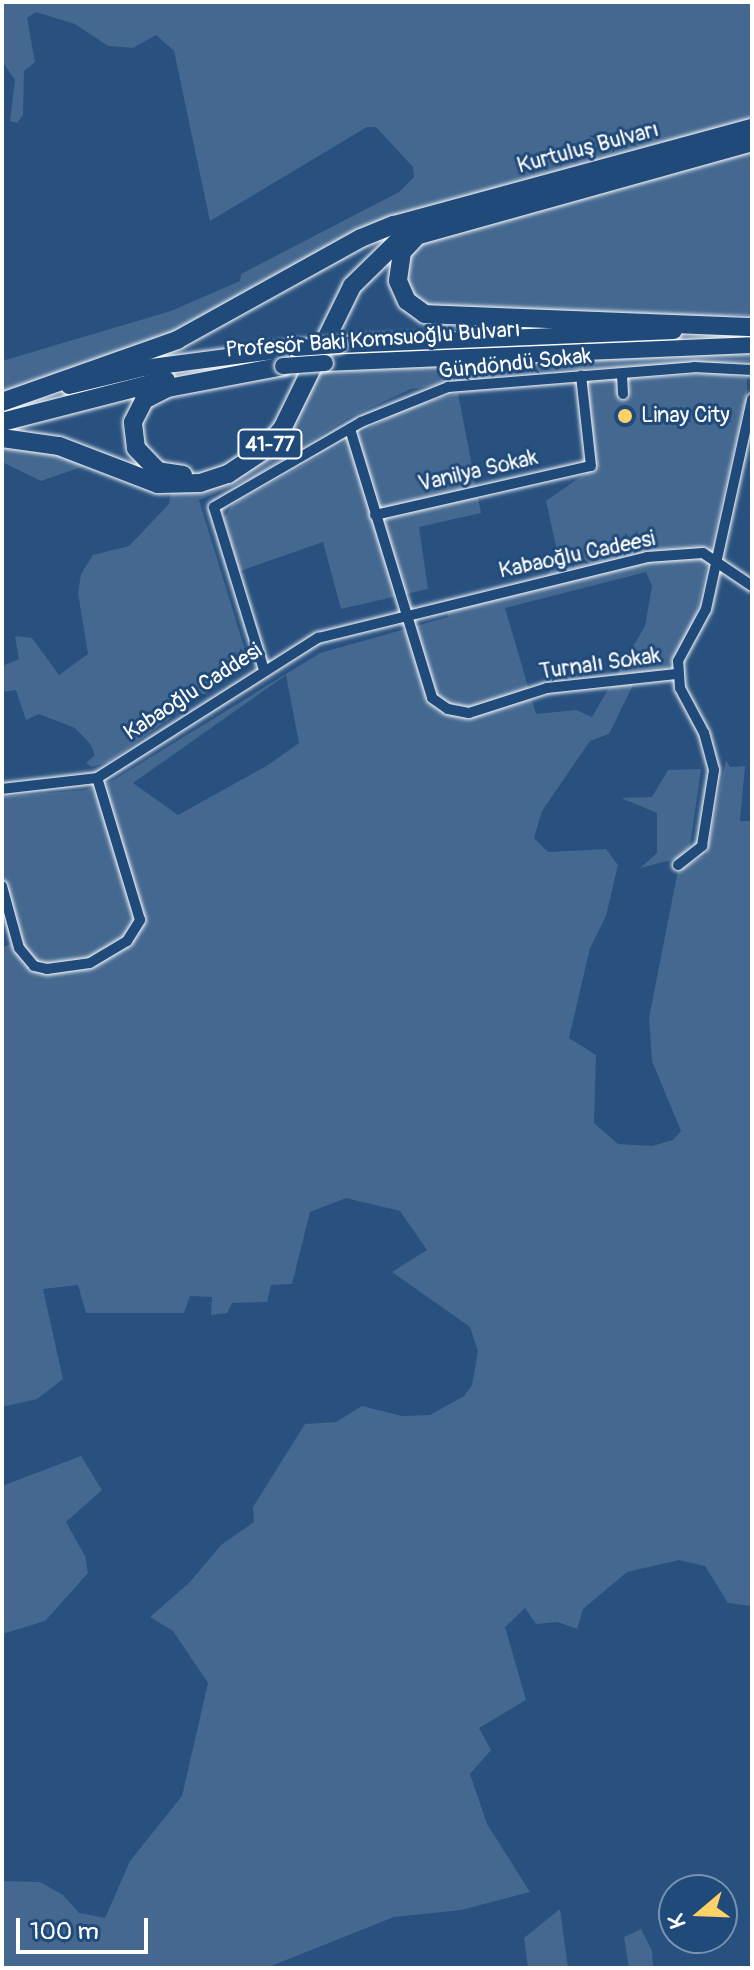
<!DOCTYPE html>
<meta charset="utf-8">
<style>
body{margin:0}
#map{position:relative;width:754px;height:1970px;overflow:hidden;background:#28517f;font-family:Pangolin,sans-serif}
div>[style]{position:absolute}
.green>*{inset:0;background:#446890}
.roads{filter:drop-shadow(0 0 2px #fff) drop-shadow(0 0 2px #fff)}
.street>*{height:10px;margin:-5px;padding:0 5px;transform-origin:5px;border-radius:5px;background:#1f4a7a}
.primary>*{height:16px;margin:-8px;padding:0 8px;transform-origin:8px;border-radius:8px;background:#1f4a7a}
.highway>*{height:18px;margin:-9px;padding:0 9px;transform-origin:9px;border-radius:9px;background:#1f4a7a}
.bridges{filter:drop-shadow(0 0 2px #fff) drop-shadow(0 0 2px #fff)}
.primary-bridge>*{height:16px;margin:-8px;padding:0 8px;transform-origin:8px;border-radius:8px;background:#1f4a7a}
.dots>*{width:22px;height:22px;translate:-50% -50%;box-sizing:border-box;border:4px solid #1f4a7a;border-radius:50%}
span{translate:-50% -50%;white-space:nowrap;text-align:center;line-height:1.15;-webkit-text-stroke:6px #1f4a7a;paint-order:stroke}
.shield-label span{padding:2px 6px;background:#1f4a7a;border:2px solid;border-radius:6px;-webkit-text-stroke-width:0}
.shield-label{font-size:20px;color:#fff;font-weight:700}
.street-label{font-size:22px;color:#fff}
.poi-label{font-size:22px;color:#fff}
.left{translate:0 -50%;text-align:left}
.frame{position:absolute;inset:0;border:4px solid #fff;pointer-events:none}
.north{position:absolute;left:658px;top:1874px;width:80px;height:80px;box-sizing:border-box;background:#1f4a7a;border:2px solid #7992af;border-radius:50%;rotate:251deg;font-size:22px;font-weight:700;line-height:32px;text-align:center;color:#fff}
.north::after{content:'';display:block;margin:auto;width:28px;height:36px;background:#ffd166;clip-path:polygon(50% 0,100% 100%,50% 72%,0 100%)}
.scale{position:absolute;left:16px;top:1918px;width:132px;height:36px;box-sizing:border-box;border:4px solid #fff;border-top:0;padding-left:10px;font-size:24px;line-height:28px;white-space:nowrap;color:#fff;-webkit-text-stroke:6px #1f4a7a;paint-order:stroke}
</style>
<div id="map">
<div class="green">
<i style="clip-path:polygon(2px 2px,752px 2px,752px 120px,402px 214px,194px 324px,117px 357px,2px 392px,2px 361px,171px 311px,240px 281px,241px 274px,399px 192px,414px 177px,413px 167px,376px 127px,367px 127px,210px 221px,174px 51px,156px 35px,133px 48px,108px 46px,75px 24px,36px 12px,27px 18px,35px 62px,24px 71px,23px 115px,17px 123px,10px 121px,15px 80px,2px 61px)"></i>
<i style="clip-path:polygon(752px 147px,752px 315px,684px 317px,420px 305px,403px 285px,404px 255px,414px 243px)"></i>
<i style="clip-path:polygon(752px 349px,752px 361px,530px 371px,411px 389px,348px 418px,249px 480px,199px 500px,249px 663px,108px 762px,92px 767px,86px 763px,95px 755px,91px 745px,75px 728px,39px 714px,26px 720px,16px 690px,2px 692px,2px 666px,19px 659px,15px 636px,32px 638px,59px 675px,88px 654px,78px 593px,81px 574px,93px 555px,129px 546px,169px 504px,171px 490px,244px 472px,318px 373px)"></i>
<i style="clip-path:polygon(evenodd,715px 373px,747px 378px,747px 392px,695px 619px,660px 682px,636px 679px,609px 734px,590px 741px,542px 811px,534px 838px,548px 852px,606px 849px,618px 865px,606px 916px,590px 948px,569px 1038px,596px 1055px,594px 1123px,618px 1144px,652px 1146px,673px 1140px,681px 1131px,652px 1061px,649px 1018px,678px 870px,706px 855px,726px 760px,730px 767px,745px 766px,740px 821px,752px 821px,752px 1606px,728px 1603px,705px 1566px,679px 1560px,627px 1572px,583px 1609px,577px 1629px,558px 1622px,536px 1624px,525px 1608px,505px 1627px,526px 1700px,479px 1728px,491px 1750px,470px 1774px,487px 1824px,530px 1892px,461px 1910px,394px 1917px,266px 1968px,2px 1968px,2px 1881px,40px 1882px,63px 1895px,79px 1913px,105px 1918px,130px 1861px,182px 1796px,208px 1683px,173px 1631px,150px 1617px,190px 1582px,221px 1545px,254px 1522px,253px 1507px,305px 1424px,336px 1422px,362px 1406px,402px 1416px,430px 1415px,464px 1396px,472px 1385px,478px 1351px,470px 1327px,392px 1272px,427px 1250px,400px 1211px,346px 1198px,310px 1212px,292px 1284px,271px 1285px,267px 1302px,232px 1303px,227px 1313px,211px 1315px,212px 1297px,190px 1296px,184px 1313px,86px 1313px,78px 1285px,43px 1289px,63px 1379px,37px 1399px,2px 1407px,2px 948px,10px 944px,2px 915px,2px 797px,84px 790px,112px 781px,320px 653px,448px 617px,445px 599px,502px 596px,535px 586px,549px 573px,556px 546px,546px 501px,596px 466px,586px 381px,715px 373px,646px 572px,652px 586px,645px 626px,592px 717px,576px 710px,536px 714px,505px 608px,646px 572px,715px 373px,286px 675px,299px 743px,268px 765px,178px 815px,133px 783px,286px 675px)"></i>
<i style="clip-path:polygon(458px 393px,481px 513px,419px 527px,428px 589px,341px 609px,323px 542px,240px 571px,224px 518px,232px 505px,404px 409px)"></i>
<i style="clip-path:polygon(2px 444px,31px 446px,90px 464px,41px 481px,2px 462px)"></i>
<i style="clip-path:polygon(701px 769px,690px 846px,679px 858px,640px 868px,657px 853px,657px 813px,621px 798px,652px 797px,668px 770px)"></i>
<i style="clip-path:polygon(81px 1456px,102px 1490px,66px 1522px,85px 1556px,88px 1573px,45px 1621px,2px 1634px,2px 1486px)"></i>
<i style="clip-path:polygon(560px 1909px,568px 1968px,528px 1968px,524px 1938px)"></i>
<i style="clip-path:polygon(641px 1929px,652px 1951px,653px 1968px,629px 1968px,624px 1937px)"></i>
</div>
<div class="roads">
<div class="street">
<i style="left:622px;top:375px;width:19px;rotate:87deg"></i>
<i style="left:350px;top:429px;width:281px;rotate:73deg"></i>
<i style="left:432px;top:698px;width:19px;rotate:35deg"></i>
<i style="left:448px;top:709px;width:21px;rotate:11deg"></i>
<i style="left:469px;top:713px;width:82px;rotate:-17.8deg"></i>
<i style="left:547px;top:688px;width:130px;rotate:-6.2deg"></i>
<i style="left:375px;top:515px;width:221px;rotate:-12.8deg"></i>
<i style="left:591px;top:466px;width:91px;rotate:-96.3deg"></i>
<i style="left:264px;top:670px;width:170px;rotate:-107.1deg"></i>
<i style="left:214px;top:507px;width:170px;rotate:-30deg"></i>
<i style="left:361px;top:422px;width:94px;rotate:-21.9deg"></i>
<i style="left:448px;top:387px;width:247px;rotate:-4.6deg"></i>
<i style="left:694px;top:367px;width:58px;rotate:3deg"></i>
<i style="left:2px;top:789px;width:96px;rotate:-6.6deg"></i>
<i style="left:97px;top:778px;width:262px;rotate:-32.4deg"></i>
<i style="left:318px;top:638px;width:339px;rotate:-13.8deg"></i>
<i style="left:647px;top:557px;width:56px;rotate:-4.1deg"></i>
<i style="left:703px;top:553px;width:59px;rotate:34deg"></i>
<i style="left:678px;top:865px;width:31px;rotate:-38deg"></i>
<i style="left:702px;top:846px;width:77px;rotate:-81deg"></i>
<i style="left:714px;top:770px;width:38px;rotate:-105deg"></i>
<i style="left:704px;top:733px;width:51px;rotate:-118.1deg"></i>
<i style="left:680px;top:688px;width:27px;rotate:-94deg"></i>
<i style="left:678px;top:661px;width:59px;rotate:-61.7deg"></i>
<i style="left:706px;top:609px;width:215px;rotate:-77.6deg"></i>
<i style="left:2px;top:886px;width:64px;rotate:74.7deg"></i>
<i style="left:19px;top:948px;width:23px;rotate:50deg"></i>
<i style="left:34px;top:966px;width:13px;rotate:13deg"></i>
<i style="left:47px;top:969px;width:43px;rotate:-7.9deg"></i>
<i style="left:90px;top:963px;width:43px;rotate:-30.7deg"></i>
<i style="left:127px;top:941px;width:25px;rotate:-58deg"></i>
<i style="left:140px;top:920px;width:148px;rotate:-106.8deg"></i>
</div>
<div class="primary">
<i style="left:339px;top:345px;width:335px;rotate:-2.4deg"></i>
<i style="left:325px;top:363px;width:427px;rotate:-2.4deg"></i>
<i style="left:69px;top:386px;width:77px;rotate:-13.5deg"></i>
<i style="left:144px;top:368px;width:153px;rotate:-7.5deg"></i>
</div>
<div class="highway">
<i style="left:415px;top:238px;width:19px;rotate:133deg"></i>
<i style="left:402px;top:252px;width:29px;rotate:98deg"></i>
<i style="left:398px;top:281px;width:22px;rotate:66deg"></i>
<i style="left:407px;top:301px;width:22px;rotate:36deg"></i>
<i style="left:425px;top:314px;width:327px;rotate:2.3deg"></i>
<i style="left:2px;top:402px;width:186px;rotate:-19.5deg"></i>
<i style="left:177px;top:340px;width:210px;rotate:-29deg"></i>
<i style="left:361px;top:238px;width:35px;rotate:-22deg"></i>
<i style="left:394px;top:225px;width:371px;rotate:-15.2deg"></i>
<i style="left:2px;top:422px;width:169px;rotate:-14.4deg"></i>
<i style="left:2px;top:438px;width:58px;rotate:8deg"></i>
<i style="left:59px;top:446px;width:106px;rotate:21deg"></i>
<i style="left:158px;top:484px;width:42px;rotate:-1.4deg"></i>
<i style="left:200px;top:483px;width:29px;rotate:-18deg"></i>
<i style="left:228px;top:474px;width:43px;rotate:-33.7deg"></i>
<i style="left:264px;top:450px;width:30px;rotate:-50deg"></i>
<i style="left:283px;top:427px;width:157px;rotate:-63.9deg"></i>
<i style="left:352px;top:286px;width:64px;rotate:-44.4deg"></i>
<i style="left:398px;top:241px;width:368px;rotate:-15.6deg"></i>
<i style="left:183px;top:475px;width:25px;rotate:-171deg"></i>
<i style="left:158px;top:471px;width:32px;rotate:-134deg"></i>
<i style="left:136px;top:448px;width:26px;rotate:-97deg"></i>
<i style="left:133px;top:422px;width:25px;rotate:-63deg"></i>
<i style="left:144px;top:400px;width:27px;rotate:-27deg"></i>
<i style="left:168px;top:388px;width:117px;rotate:-10.8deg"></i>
</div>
</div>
<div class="bridges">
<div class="primary-bridge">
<i style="left:296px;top:348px;width:43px;rotate:-4deg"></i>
<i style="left:283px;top:366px;width:42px;rotate:-4.1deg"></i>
</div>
</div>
<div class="dots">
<i style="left:625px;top:416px;background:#ffd166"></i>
</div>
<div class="shield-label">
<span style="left:270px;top:444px">41-77</span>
</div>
<div class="street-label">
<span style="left:588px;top:148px;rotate:-15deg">Kurtuluş Bulvarı</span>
<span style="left:373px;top:340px;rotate:-4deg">Profesör Baki Komsuoğlu Bulvarı</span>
<span style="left:515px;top:364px;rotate:-6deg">Gündöndü Sokak</span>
<span style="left:478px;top:471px;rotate:-13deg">Vanilya Sokak</span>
<span style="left:577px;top:555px;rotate:-12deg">Kabaoğlu Cadeesi</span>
<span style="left:600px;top:664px;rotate:-8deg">Turnalı Sokak</span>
<span style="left:193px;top:692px;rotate:-33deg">Kabaoğlu Caddesi</span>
</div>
<div class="poi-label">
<span class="left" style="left:641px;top:416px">Linay City</span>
</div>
<div class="frame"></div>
<div class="north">K</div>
<div class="scale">100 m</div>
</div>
